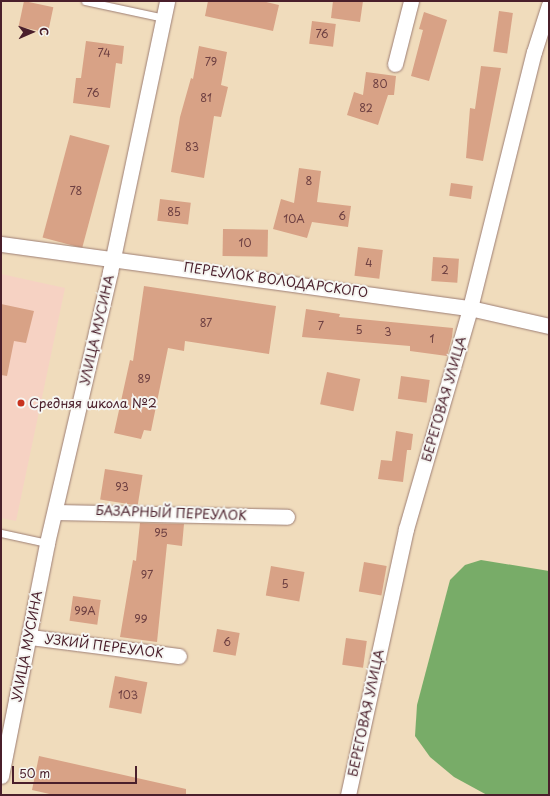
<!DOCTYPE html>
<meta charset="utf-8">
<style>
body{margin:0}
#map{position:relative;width:550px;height:796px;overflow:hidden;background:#f0dcbc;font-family:"Playpen Sans",sans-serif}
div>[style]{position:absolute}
.built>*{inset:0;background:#f6d2c3}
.forest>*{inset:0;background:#78ac68}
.building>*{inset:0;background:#d8a286;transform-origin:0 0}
.roads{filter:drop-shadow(0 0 1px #9d7e74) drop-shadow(0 0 1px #9d7e74)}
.service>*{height:7px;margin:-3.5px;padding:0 3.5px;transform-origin:3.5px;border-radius:3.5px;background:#fff}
.minor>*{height:15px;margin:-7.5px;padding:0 7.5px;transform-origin:7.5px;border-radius:7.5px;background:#fff}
.dots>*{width:11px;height:11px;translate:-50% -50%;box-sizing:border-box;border:2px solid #f6f6f2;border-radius:50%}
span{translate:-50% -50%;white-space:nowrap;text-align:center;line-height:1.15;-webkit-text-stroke:4px #f6f6f2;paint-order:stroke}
.number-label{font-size:11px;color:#6e4042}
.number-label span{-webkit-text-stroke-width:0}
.street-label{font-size:13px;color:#4a1f2b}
.poi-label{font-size:13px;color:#4a1f2b}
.left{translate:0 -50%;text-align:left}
.frame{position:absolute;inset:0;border:2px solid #4a1f2b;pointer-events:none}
.north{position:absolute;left:12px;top:12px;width:40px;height:40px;-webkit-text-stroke:3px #f6f6f2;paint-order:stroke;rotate:88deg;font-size:11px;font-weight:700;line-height:16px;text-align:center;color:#4a1f2b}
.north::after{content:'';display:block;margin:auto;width:14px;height:18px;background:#4a1f2b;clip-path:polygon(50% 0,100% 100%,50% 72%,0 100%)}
.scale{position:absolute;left:12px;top:766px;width:125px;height:18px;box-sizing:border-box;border:2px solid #4a1f2b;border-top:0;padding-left:5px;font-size:12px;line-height:14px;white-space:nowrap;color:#4a1f2b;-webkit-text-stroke:3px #f6f6f2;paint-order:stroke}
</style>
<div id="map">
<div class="built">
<i style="clip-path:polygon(1px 274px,65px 288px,16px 521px,1px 518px)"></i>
</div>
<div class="forest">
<i style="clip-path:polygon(481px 560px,549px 571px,549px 795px,487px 795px,454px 777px,430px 757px,415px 736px,417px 705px,450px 580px,465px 565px)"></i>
</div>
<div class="building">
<i style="left:24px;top:1px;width:30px;height:26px;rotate:12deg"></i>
<i style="clip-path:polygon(208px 1px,262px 1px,279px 5px,273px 31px,205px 16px)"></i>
<i style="clip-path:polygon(333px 1px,363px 1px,360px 22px,331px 18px)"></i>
<i style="left:499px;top:11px;width:14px;height:41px;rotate:8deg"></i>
<i style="clip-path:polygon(424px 12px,447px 20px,429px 81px,411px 76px,423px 30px,419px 29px)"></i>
<i style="left:312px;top:21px;width:24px;height:23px;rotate:7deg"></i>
<i style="clip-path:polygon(86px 41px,124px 46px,122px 64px,116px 63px,110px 108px,73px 103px,76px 78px,81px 78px)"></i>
<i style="clip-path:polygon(199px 46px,227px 52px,221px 85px,228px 87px,221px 117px,214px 116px,204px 178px,171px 172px,180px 117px,191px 78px,193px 79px)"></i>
<i style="clip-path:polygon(481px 66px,501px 68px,483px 161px,466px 158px,470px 108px,475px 109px)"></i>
<i style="clip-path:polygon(366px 72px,396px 76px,394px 95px,388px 95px,378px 125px,347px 115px,354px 92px,363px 95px)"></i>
<i style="left:70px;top:135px;width:41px;height:106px;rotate:15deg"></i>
<i style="clip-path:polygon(299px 168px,321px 171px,317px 202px,351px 206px,348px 227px,312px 222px,307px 238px,273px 229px,281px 199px,294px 203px)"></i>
<i style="left:451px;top:183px;width:22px;height:13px;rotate:8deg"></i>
<i style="left:160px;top:199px;width:31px;height:22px;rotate:7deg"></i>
<i style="left:223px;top:229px;width:45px;height:27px;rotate:1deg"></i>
<i style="left:358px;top:247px;width:25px;height:29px;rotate:7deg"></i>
<i style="left:433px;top:257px;width:26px;height:24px;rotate:4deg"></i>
<i style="clip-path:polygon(144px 286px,276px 306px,269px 354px,185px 341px,184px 351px,168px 348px,151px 431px,144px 430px,141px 439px,114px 433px,130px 360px,133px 361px)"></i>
<i style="clip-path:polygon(1px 304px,34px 311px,26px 343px,14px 341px,7px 376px,1px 375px)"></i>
<i style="clip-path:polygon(306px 309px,340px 314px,339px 317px,453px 328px,452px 337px,447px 356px,410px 351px,410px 346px,302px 337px)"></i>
<i style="left:327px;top:372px;width:34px;height:33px;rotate:12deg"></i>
<i style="left:401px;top:376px;width:29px;height:23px;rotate:8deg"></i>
<i style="clip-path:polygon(396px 431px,413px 434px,411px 450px,407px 450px,403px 482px,378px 479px,381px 460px,392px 461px)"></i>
<i style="left:105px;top:469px;width:38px;height:31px;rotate:9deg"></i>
<i style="clip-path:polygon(140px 523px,184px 524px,182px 546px,167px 544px,157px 642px,120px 637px,133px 560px,136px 561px)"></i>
<i style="left:364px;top:562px;width:23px;height:30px;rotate:10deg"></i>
<i style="left:271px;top:566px;width:34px;height:30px;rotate:10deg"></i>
<i style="left:73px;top:596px;width:28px;height:25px;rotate:8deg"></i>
<i style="left:217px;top:629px;width:23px;height:23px;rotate:10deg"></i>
<i style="left:346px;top:638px;width:21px;height:27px;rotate:8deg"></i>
<i style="left:115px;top:676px;width:33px;height:32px;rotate:11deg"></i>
<i style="clip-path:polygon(39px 756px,186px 789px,186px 795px,54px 795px,32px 790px)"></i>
</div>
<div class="roads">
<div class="service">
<i style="left:85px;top:1px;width:81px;rotate:12.1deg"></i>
<i style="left:1px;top:533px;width:47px;rotate:12.3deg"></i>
</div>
<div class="minor">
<i style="left:395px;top:64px;width:65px;rotate:-75.7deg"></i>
<i style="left:1px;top:244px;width:473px;rotate:7.8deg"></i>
<i style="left:470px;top:308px;width:81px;rotate:12.8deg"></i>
<i style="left:55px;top:512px;width:232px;rotate:1.2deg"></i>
<i style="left:30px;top:637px;width:150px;rotate:7.3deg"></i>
<i style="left:1px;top:776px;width:237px;rotate:-78.8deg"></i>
<i style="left:47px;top:543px;width:278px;rotate:-76.9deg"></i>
<i style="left:110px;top:272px;width:277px;rotate:-78.1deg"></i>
<i style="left:348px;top:795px;width:272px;rotate:-77.7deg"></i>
<i style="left:406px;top:529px;width:230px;rotate:-73.8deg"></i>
<i style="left:470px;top:308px;width:264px;rotate:-76deg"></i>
<i style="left:534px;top:52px;width:49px;rotate:-72.3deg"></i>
</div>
</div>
<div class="dots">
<i style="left:21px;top:403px;background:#c8321e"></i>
</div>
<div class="number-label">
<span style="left:322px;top:34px">76</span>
<span style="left:104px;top:53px">74</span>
<span style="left:211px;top:62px">79</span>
<span style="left:380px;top:84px">80</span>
<span style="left:93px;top:93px">76</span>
<span style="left:206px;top:98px">81</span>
<span style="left:366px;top:108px">82</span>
<span style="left:192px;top:147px">83</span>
<span style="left:309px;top:181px">8</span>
<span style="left:76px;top:191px">78</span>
<span style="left:174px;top:212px">85</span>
<span style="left:342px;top:216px">6</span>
<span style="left:294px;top:219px">10А</span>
<span style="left:245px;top:243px">10</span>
<span style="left:369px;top:263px">4</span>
<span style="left:445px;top:270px">2</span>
<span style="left:206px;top:323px">87</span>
<span style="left:321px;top:326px">7</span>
<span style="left:359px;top:330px">5</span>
<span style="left:388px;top:332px">3</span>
<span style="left:432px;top:339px">1</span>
<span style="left:144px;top:379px">89</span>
<span style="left:122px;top:487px">93</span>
<span style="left:161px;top:533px">95</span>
<span style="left:147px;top:575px">97</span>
<span style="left:285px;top:584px">5</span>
<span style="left:85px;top:611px">99А</span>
<span style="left:141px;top:619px">99</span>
<span style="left:227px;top:642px">6</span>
<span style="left:128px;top:695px">103</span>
</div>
<div class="street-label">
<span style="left:276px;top:280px;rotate:8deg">ПЕРЕУЛОК ВОЛОДАРСКОГО</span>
<span style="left:97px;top:330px;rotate:-77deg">УЛИЦА МУСИНА</span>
<span style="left:444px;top:399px;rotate:-74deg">БЕРЕГОВАЯ УЛИЦА</span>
<span style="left:171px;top:513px;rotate:2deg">БАЗАРНЫЙ ПЕРЕУЛОК</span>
<span style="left:27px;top:646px;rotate:-79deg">УЛИЦА МУСИНА</span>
<span style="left:104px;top:646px;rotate:7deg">УЗКИЙ ПЕРЕУЛОК</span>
<span style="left:366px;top:713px;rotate:-78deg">БЕРЕГОВАЯ УЛИЦА</span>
</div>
<div class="poi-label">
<span class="left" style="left:29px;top:403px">Средняя школа №2</span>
</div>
<div class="frame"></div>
<div class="north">С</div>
<div class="scale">50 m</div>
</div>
